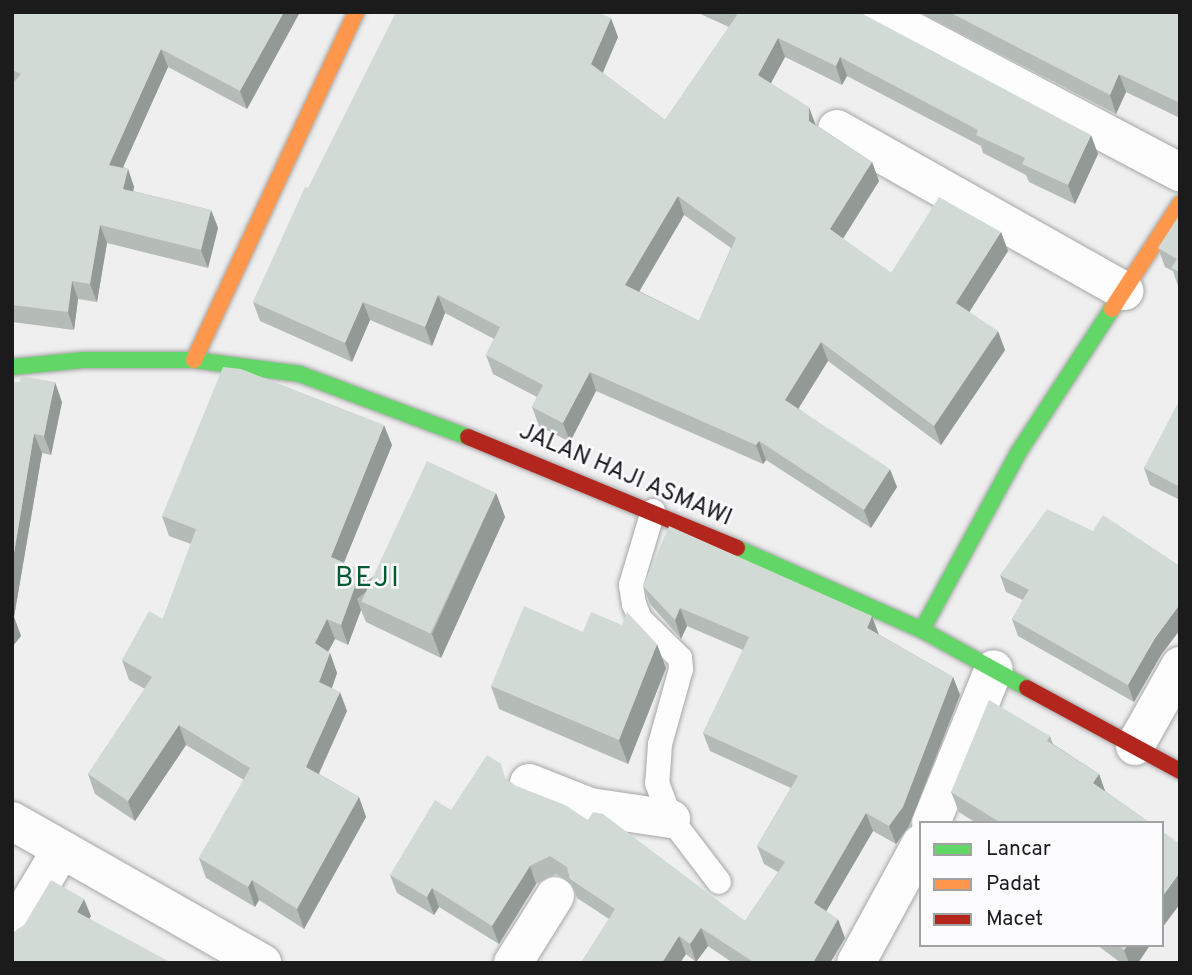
<!DOCTYPE html>
<style>
body{margin:0}
#map{position:relative;width:1192px;height:975px;overflow:hidden;background:#efeff0;font-family:Overpass,sans-serif}
div>[style]{position:absolute}
.roads{filter:drop-shadow(0 0 2px #a6a6a7) drop-shadow(0 0 2px #a6a6a7)}
.lane>*{height:24px;margin:-12px;padding:0 12px;transform-origin:12px;border-radius:12px;background:#fdfdfd}
.street>*{height:38px;margin:-19px;padding:0 19px;transform-origin:19px;border-radius:19px;background:#fdfdfd}
.fast>*{height:16px;margin:-8px;padding:0 8px;transform-origin:8px;border-radius:8px;background:#63d668}
.slow>*{height:16px;margin:-8px;padding:0 8px;transform-origin:8px;border-radius:8px;background:#ff974d}
.jam>*{height:16px;margin:-8px;padding:0 8px;transform-origin:8px;border-radius:8px;background:#b3261e}
.wall>*{inset:0;background:#b5bbb7}
.shaded-wall>*{inset:0;background:#939995}
.building>*{inset:0;background:#d2dad5;transform-origin:0 0}
span{translate:-50% -50%;white-space:nowrap;text-align:center;line-height:1.15;-webkit-text-stroke:5px #fcfbfe;paint-order:stroke}
.street-label{font-size:24px;color:#1b1b1c}
.quarter-label{font-size:28px;color:#045a31;letter-spacing:2px}
.frame{position:absolute;inset:0;border:14px solid #1b1b1c;pointer-events:none}
.legend{position:absolute;left:919px;top:821px;width:245px;height:126px;box-sizing:border-box;background:#fcfbfe;border:2px solid #a2a1a4;margin:0;padding:9px 12px;list-style:none;font-size:21px;color:#1b1b1c}
.legend li{display:flex;align-items:center;gap:14px;height:35px}
.legend b{width:35px;border:2px solid #a2a1a4}
</style>
<div id="map">
<div class="roads">
<div class="lane">
<i style="left:653px;top:511px;width:77px;rotate:106.6deg"></i>
<i style="left:631px;top:585px;width:19px;rotate:81deg"></i>
<i style="left:634px;top:604px;width:16px;rotate:68deg"></i>
<i style="left:640px;top:619px;width:56px;rotate:44.3deg"></i>
<i style="left:680px;top:658px;width:11px;rotate:85deg"></i>
<i style="left:681px;top:669px;width:78px;rotate:105.6deg"></i>
<i style="left:660px;top:744px;width:39px;rotate:94deg"></i>
<i style="left:657px;top:783px;width:39px;rotate:69deg"></i>
<i style="left:671px;top:819px;width:79px;rotate:52.7deg"></i>
</div>
<div class="street">
<i style="left:876px;top:12px;width:344px;rotate:27.8deg"></i>
<i style="left:837px;top:129px;width:330px;rotate:29.4deg"></i>
<i style="left:1135px;top:746px;width:92px;rotate:-60.6deg"></i>
<i style="left:529px;top:783px;width:66px;rotate:21.5deg"></i>
<i style="left:590px;top:807px;width:82px;rotate:8.4deg"></i>
<i style="left:12px;top:821px;width:288px;rotate:29.6deg"></i>
<i style="left:931px;top:823px;width:166px;rotate:-67.8deg"></i>
<i style="left:12px;top:932px;width:96px;rotate:-59.1deg"></i>
<i style="left:513px;top:963px;width:79px;rotate:-57.9deg"></i>
<i style="left:856px;top:963px;width:136px;rotate:-61.4deg"></i>
</div>
<div class="fast">
<i style="left:12px;top:367px;width:72px;rotate:-5.6deg"></i>
<i style="left:84px;top:360px;width:110px"></i>
<i style="left:194px;top:360px;width:107px;rotate:7.5deg"></i>
<i style="left:300px;top:374px;width:179px;rotate:20.6deg"></i>
<i style="left:737px;top:548px;width:202px;rotate:23.9deg"></i>
<i style="left:922px;top:630px;width:120px;rotate:28.9deg"></i>
<i style="left:922px;top:630px;width:201px;rotate:-61.5deg"></i>
<i style="left:1018px;top:453px;width:172px;rotate:-56.9deg"></i>
</div>
<div class="slow">
<i style="left:1112px;top:309px;width:125px;rotate:-57.1deg"></i>
<i style="left:194px;top:360px;width:384px;rotate:-65deg"></i>
</div>
<div class="jam">
<i style="left:468px;top:437px;width:291px;rotate:22.4deg"></i>
<i style="left:1027px;top:688px;width:174px;rotate:28.5deg"></i>
</div>
</div>
<div class="wall">
<i style="clip-path:polygon(12px 12px,300px 12px,247px 109px,168px 67px,123px 167px,128px 169px,134px 187px,133px 191px,211px 210px,218px 228px,208px 268px,107px 243px,97px 302px,78px 299px,74px 330px,12px 322px)"></i>
<i style="clip-path:polygon(evenodd,696px 12px,859px 12px,1098px 154px,1075px 204px,1029px 182px,1026px 175px,983px 153px,981px 146px,847px 76px,842px 85px,785px 57px,771px 83px,816px 125px,872px 162px,879px 181px,843px 239px,891px 273px,1001px 232px,1008px 251px,969px 312px,1005px 350px,941px 445px,828px 361px,798px 408px,897px 487px,871px 528px,766px 460px,763px 464px,596px 391px,570px 442px,539px 426px,532px 407px,537px 397px,493px 374px,486px 355px,494px 339px,445px 313px,432px 346px,370px 320px,352px 362px,260px 321px,253px 302px,308px 188px,618px 37px,603px 73px,665px 120px,729px 27px,696px 12px,684px 215px,731px 248px,699px 321px,639px 291px,684px 215px)"></i>
<i style="clip-path:polygon(919px 12px,1180px 12px,1180px 118px,1126px 92px,1116px 114px)"></i>
<i style="clip-path:polygon(1180px 214px,1180px 287px,1178px 286px,1173px 271px,1165px 267px,1158px 248px)"></i>
<i style="clip-path:polygon(12px 382px,62px 402px,51px 455px,42px 453px,14px 617px,21px 636px,12px 647px)"></i>
<i style="clip-path:polygon(1180px 402px,1180px 500px,1150px 485px,1144px 468px)"></i>
<i style="clip-path:polygon(392px 445px,344px 563px,365px 582px,496px 493px,505px 517px,441px 658px,366px 622px,361px 610px,348px 645px,335px 639px,328px 652px,330px 653px,337px 673px,332px 688px,347px 711px,319px 774px,359px 797px,366px 817px,304px 929px,259px 900px,255px 907px,206px 878px,199px 858px,244px 780px,186px 745px,135px 821px,95px 794px,88px 774px,145px 689px,129px 680px,122px 660px,163px 619px,191px 544px,169px 536px,162px 516px)"></i>
<i style="clip-path:polygon(1000px 575px,1161px 655px,1134px 702px,1018px 636px,1012px 619px,1023px 600px,1006px 592px)"></i>
<i style="clip-path:polygon(643px 586px,878px 634px,953px 677px,960px 695px,909px 826px,896px 844px,873px 831px,826px 911px,845px 938px,830px 963px,733px 963px,708px 946px,696px 962px,686px 954px,680px 963px,581px 963px,609px 919px,577px 898px,571px 884px,556px 874px,536px 884px,499px 944px,439px 907px,434px 915px,397px 893px,390px 875px,451px 810px,507px 779px,514px 785px,745px 921px,778px 872px,764px 864px,757px 846px,791px 788px,710px 751px,703px 733px,743px 650px,687px 626px,681px 639px,650px 604px)"></i>
<i style="clip-path:polygon(583px 632px,666px 668px,628px 764px,499px 709px,491px 686px)"></i>
<i style="clip-path:polygon(1050px 736px,1053px 744px,1099px 774px,1105px 791px,1150px 823px,976px 823px,959px 812px,951px 792px)"></i>
<i style="clip-path:polygon(1097px 945px,1150px 945px,1138px 963px,1121px 963px)"></i>
</div>
<div class="shaded-wall">
<i style="clip-path:polygon(284px 12px,300px 12px,247px 109px,240px 91px)"></i>
<i style="clip-path:polygon(611px 18px,618px 37px,598px 83px,591px 64px)"></i>
<i style="clip-path:polygon(778px 38px,785px 57px,765px 94px,758px 75px)"></i>
<i style="clip-path:polygon(161px 49px,168px 67px,116px 183px,109px 165px)"></i>
<i style="clip-path:polygon(840px 57px,847px 76px,842px 85px,836px 66px)"></i>
<i style="clip-path:polygon(1119px 74px,1126px 92px,1116px 114px,1110px 95px)"></i>
<i style="clip-path:polygon(809px 107px,816px 126px,809px 121px)"></i>
<i style="clip-path:polygon(1091px 135px,1098px 154px,1075px 204px,1068px 185px)"></i>
<i style="clip-path:polygon(872px 162px,879px 181px,837px 248px,830px 229px)"></i>
<i style="clip-path:polygon(128px 169px,134px 187px,130px 207px,123px 189px)"></i>
<i style="clip-path:polygon(678px 196px,684px 215px,632px 304px,625px 285px)"></i>
<i style="clip-path:polygon(211px 210px,218px 228px,208px 268px,201px 250px)"></i>
<i style="clip-path:polygon(100px 225px,107px 243px,97px 302px,90px 284px)"></i>
<i style="clip-path:polygon(1001px 232px,1008px 251px,963px 322px,956px 303px)"></i>
<i style="clip-path:polygon(72px 281px,78px 299px,74px 330px,68px 312px)"></i>
<i style="clip-path:polygon(438px 295px,445px 313px,432px 346px,425px 327px)"></i>
<i style="clip-path:polygon(363px 302px,370px 320px,352px 362px,345px 343px)"></i>
<i style="clip-path:polygon(998px 331px,1005px 350px,941px 445px,934px 426px)"></i>
<i style="clip-path:polygon(821px 342px,828px 361px,792px 419px,785px 400px)"></i>
<i style="clip-path:polygon(590px 372px,596px 391px,570px 442px,563px 423px)"></i>
<i style="clip-path:polygon(55px 382px,62px 402px,51px 455px,44px 436px)"></i>
<i style="clip-path:polygon(384px 425px,392px 445px,338px 577px,331px 557px)"></i>
<i style="clip-path:polygon(34px 434px,42px 453px,14px 617px,21px 636px,12px 647px,12px 565px)"></i>
<i style="clip-path:polygon(759px 441px,766px 460px,763px 464px,756px 445px)"></i>
<i style="clip-path:polygon(890px 469px,897px 487px,871px 528px,864px 510px)"></i>
<i style="clip-path:polygon(496px 493px,505px 517px,441px 658px,432px 634px)"></i>
<i style="clip-path:polygon(361px 570px,368px 590px,357px 599px,361px 610px,348px 645px,341px 625px)"></i>
<i style="clip-path:polygon(1180px 604px,1180px 630px,1161px 655px,1134px 702px,1128px 685px,1155px 638px)"></i>
<i style="clip-path:polygon(680px 608px,687px 626px,681px 639px,675px 620px)"></i>
<i style="clip-path:polygon(872px 616px,879px 635px,867px 628px)"></i>
<i style="clip-path:polygon(327px 619px,335px 639px,322px 663px,315px 643px)"></i>
<i style="clip-path:polygon(657px 644px,666px 668px,628px 764px,619px 740px)"></i>
<i style="clip-path:polygon(330px 653px,337px 673px,327px 702px,319px 682px)"></i>
<i style="clip-path:polygon(953px 677px,960px 695px,909px 826px,896px 844px,889px 826px)"></i>
<i style="clip-path:polygon(340px 692px,347px 711px,313px 786px,306px 767px)"></i>
<i style="clip-path:polygon(179px 725px,186px 745px,135px 821px,128px 801px)"></i>
<i style="clip-path:polygon(1099px 774px,1106px 794px,1093px 783px)"></i>
<i style="clip-path:polygon(359px 797px,366px 817px,304px 929px,297px 909px)"></i>
<i style="clip-path:polygon(866px 813px,873px 831px,820px 922px,814px 903px)"></i>
<i style="clip-path:polygon(530px 866px,536px 884px,499px 944px,492px 926px)"></i>
<i style="clip-path:polygon(1180px 872px,1180px 904px,1162px 928px,1162px 897px)"></i>
<i style="clip-path:polygon(252px 880px,259px 900px,255px 907px,248px 887px)"></i>
<i style="clip-path:polygon(432px 888px,439px 907px,434px 915px,427px 897px)"></i>
<i style="clip-path:polygon(84px 899px,91px 916px,83px 930px,77px 912px)"></i>
<i style="clip-path:polygon(838px 919px,845px 938px,830px 963px,813px 963px)"></i>
<i style="clip-path:polygon(701px 928px,708px 946px,696px 962px,690px 944px)"></i>
<i style="clip-path:polygon(679px 936px,686px 954px,680px 963px,662px 963px)"></i>
<i style="clip-path:polygon(1128px 945px,1150px 945px,1138px 963px,1129px 963px,1124px 950px)"></i>
</div>
<div class="building">
<i style="clip-path:polygon(12px 12px,284px 12px,240px 91px,161px 49px,109px 165px,128px 169px,123px 189px,211px 210px,201px 250px,100px 225px,90px 284px,72px 281px,68px 312px,12px 305px,12px 84px,21px 74px,12px 70px)"></i>
<i style="clip-path:polygon(evenodd,396px 12px,597px 12px,611px 18px,591px 64px,665px 120px,737px 15px,730px 12px,859px 12px,1091px 135px,1068px 185px,1022px 164px,1025px 158px,976px 135px,978px 130px,840px 57px,836px 66px,778px 38px,758px 75px,809px 107px,809px 121px,872px 162px,830px 229px,891px 273px,939px 197px,1001px 232px,956px 303px,998px 331px,934px 426px,821px 342px,785px 400px,890px 469px,864px 510px,759px 441px,756px 445px,590px 372px,563px 423px,532px 407px,543px 385px,486px 355px,500px 327px,438px 295px,425px 327px,363px 302px,345px 343px,253px 302px,305px 187px,308px 188px,396px 12px,678px 196px,736px 238px,699px 321px,625px 285px,678px 196px)"></i>
<i style="clip-path:polygon(949px 12px,1180px 12px,1180px 103px,1119px 74px,1110px 95px)"></i>
<i style="clip-path:polygon(1180px 214px,1180px 272px,1171px 268px,1177px 259px,1158px 248px)"></i>
<i style="clip-path:polygon(223px 367px,241px 369px,384px 425px,331px 557px,361px 570px,341px 625px,327px 619px,315px 643px,330px 653px,319px 682px,340px 692px,306px 767px,359px 797px,297px 909px,252px 880px,248px 887px,199px 858px,250px 768px,179px 725px,128px 801px,88px 774px,152px 677px,122px 660px,149px 611px,163px 619px,196px 529px,162px 516px)"></i>
<i style="clip-path:polygon(21px 376px,55px 382px,44px 436px,34px 434px,12px 565px,12px 382px,20px 382px)"></i>
<i style="clip-path:polygon(1179px 401px,1180px 402px,1180px 487px,1144px 468px)"></i>
<i style="left:427px;top:461px;width:76px;height:155px;rotate:25deg"></i>
<i style="clip-path:polygon(1047px 509px,1093px 531px,1103px 515px,1180px 566px,1180px 604px,1155px 638px,1128px 685px,1012px 619px,1029px 589px,1000px 575px)"></i>
<i style="clip-path:polygon(669px 526px,872px 616px,867px 628px,953px 677px,903px 807px,889px 826px,866px 813px,814px 903px,838px 919px,813px 963px,755px 963px,701px 928px,690px 944px,679px 936px,662px 963px,581px 963px,615px 909px,570px 879px,567px 867px,550px 856px,530px 866px,492px 926px,432px 888px,427px 897px,390px 875px,435px 800px,451px 810px,487px 755px,501px 764px,505px 778px,514px 785px,565px 805px,588px 820px,593px 812px,603px 814px,745px 921px,785px 862px,757px 846px,798px 776px,703px 733px,749px 637px,680px 608px,675px 620px,643px 586px)"></i>
<i style="clip-path:polygon(524px 606px,583px 632px,591px 612px,622px 625px,627px 612px,657px 644px,619px 740px,491px 686px)"></i>
<i style="clip-path:polygon(989px 700px,1050px 736px,1047px 741px,1099px 774px,1093px 783px,1150px 823px,1001px 823px,951px 792px)"></i>
<i style="clip-path:polygon(1162px 831px,1180px 844px,1180px 872px,1162px 897px)"></i>
<i style="clip-path:polygon(51px 880px,84px 899px,77px 912px,172px 963px,12px 963px,12px 933px,24px 925px)"></i>
<i style="clip-path:polygon(1118px 945px,1128px 945px,1124px 950px)"></i>
</div>
<div class="street-label">
<span style="left:625px;top:476px;rotate:23deg">JALAN HAJI ASMAWI</span>
</div>
<div class="quarter-label">
<span style="left:368px;top:579px">BEJI</span>
</div>
<div class="frame"></div>
<ul class="legend">
<li><b style="height:9px;background:#63d668"></b>Lancar</li>
<li><b style="height:9px;background:#ff974d"></b>Padat</li>
<li><b style="height:9px;background:#b3261e"></b>Macet</li>
</ul>
</div>
